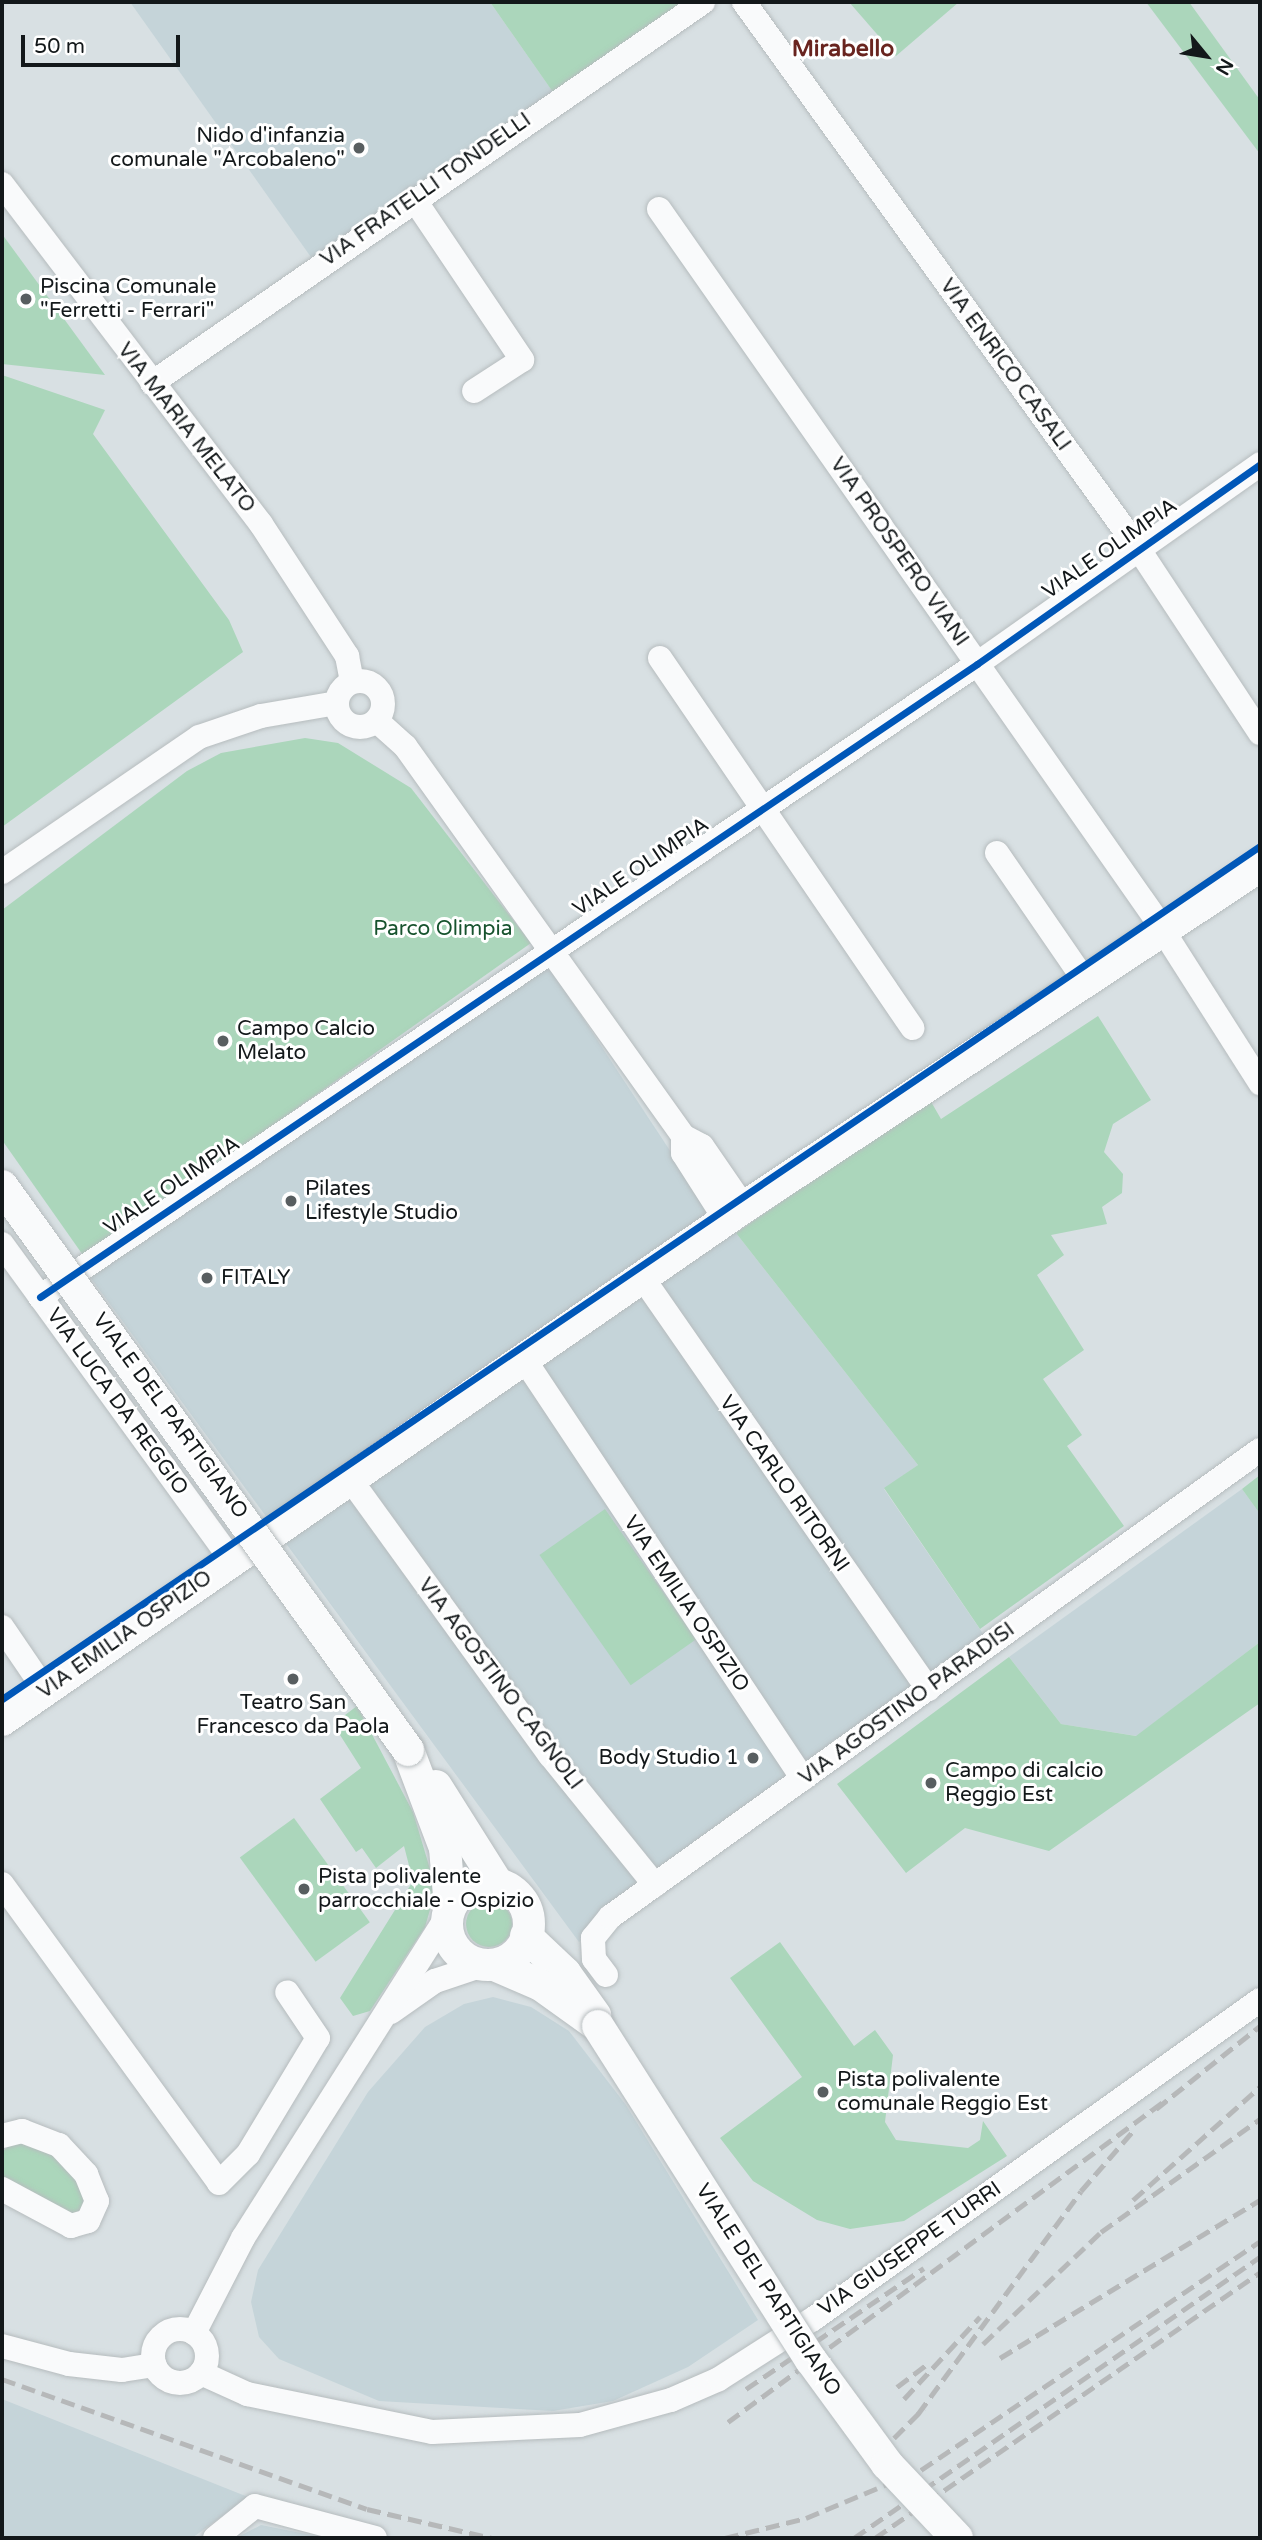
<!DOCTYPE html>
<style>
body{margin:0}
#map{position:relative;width:1262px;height:2540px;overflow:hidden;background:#d8e0e3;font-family:"Varela Round",sans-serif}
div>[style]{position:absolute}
.built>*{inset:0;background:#c5d4d9}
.green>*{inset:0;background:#abd6bb;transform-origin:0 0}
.round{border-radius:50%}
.roads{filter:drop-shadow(0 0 2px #b6bcbe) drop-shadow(0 0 2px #b6bcbe)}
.minor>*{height:24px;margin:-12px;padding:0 12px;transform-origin:12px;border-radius:12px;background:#f9fafb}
.minor>.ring{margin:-12px;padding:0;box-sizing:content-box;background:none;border:24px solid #f9fafb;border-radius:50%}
.major>*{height:32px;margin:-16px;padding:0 16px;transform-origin:16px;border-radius:16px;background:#f9fafb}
.major>.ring{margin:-16px;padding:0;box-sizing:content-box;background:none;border:32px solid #f9fafb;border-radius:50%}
.rail>*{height:5px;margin-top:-2.5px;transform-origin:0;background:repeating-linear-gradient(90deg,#b6b8b9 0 14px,transparent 0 21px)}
.bridges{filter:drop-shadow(0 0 2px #b6bcbe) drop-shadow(0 0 2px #b6bcbe)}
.major-bridge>*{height:32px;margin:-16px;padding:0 16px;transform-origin:16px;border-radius:16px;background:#f9fafb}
.cycleway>*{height:7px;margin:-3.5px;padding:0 3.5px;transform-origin:3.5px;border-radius:3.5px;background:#0057b8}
.dots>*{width:19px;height:19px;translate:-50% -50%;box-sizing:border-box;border:4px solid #fff;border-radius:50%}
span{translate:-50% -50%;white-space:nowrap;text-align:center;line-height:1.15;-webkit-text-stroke:6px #fff;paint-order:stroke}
.poi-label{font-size:21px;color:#13181a}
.right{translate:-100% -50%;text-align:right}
.left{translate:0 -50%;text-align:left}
.street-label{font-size:21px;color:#13181a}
.park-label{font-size:21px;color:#17532e}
.neighbourhood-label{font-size:23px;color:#69241f;font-weight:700}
.frame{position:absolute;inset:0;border:4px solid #13181a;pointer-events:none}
.north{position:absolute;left:1171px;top:21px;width:70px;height:70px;-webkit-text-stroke:5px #fff;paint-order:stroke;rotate:120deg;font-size:19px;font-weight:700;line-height:28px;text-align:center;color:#13181a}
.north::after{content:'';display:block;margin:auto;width:24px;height:32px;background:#13181a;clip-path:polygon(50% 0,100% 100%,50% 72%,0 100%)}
.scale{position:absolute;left:21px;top:35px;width:159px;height:32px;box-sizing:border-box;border:4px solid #13181a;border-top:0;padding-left:9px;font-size:21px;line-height:24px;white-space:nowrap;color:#13181a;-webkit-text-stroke:5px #fff;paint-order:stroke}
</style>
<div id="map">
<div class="built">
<i style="clip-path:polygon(130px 2px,490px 2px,557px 98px,318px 267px)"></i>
<i style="clip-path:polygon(546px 962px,709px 1210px,736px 1233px,918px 1465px,884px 1489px,990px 1644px,579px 1942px,90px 1277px)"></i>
<i style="clip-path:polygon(1242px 1489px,1260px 1514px,1260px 1642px,1137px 1736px,1061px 1724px,1009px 1657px)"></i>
<i style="clip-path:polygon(493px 1997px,531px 2007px,569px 2031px,626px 2105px,758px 2320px,688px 2367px,613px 2401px,553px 2411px,379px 2401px,279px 2359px,259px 2337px,251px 2302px,258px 2270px,368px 2092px,425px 2027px,464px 2004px)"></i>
<i style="clip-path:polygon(2px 2399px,248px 2497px,192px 2538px,2px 2538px)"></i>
<i style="clip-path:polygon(261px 2525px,326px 2538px,236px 2538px)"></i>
</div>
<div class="green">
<i style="clip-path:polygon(490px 2px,703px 2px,557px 98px)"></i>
<i style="clip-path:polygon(849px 2px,959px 2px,896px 56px)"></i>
<i style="clip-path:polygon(1146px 2px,1189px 2px,1260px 100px,1260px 154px)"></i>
<i style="clip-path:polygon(2px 234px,105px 375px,2px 364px)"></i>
<i style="clip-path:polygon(2px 375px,105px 410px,93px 434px,229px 620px,243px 652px,2px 827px)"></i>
<i style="clip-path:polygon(305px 738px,338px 743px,411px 788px,531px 943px,85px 1258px,2px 1140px,2px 910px,187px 771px,221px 753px)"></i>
<i style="clip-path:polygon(1098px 1016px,1151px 1100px,1113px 1124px,1104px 1152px,1123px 1174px,1122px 1193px,1102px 1207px,1107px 1224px,1051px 1235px,1064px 1255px,1037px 1275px,1084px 1350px,1043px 1379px,1082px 1435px,1067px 1446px,1124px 1526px,980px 1629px,884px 1488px,918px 1465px,736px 1233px,930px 1100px,941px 1119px)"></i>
<i style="clip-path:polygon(1260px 1475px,1260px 1514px,1242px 1489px)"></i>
<i style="left:605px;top:1509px;width:159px;height:80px;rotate:55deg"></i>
<i style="clip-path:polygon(1260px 1642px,1260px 1703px,1049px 1851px,965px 1828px,906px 1873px,837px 1784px,1009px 1657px,1061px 1724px,1136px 1736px)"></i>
<i style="clip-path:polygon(357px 1706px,413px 1812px,436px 1889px,425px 1927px,370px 2011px,353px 2016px,340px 1998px,413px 1881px,404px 1846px,376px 1868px,362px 1848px,356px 1852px,320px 1799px,361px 1768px,333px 1724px)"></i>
<i style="left:294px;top:1818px;width:129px;height:67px;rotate:54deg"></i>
<i class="round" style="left:466px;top:1901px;width:46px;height:46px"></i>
<i style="clip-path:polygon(780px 1942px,854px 2046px,875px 2030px,893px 2055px,885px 2122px,896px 2140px,968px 2148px,980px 2140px,983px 2121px,1007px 2156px,904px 2221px,850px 2229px,817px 2220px,753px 2181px,720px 2138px,802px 2077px,730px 1978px)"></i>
<i style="clip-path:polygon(13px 2143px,42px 2144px,89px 2193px,78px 2218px,4px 2178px,4px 2150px)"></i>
</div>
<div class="roads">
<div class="minor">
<i style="left:744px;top:2px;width:677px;rotate:54.2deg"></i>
<i style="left:1140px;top:551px;width:218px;rotate:56.6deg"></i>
<i style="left:2px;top:184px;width:427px;rotate:52.7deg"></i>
<i style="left:261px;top:524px;width:158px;rotate:56.9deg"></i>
<i style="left:347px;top:656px;width:26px;rotate:79deg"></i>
<i style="left:414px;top:199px;width:194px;rotate:56.1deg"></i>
<i style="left:522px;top:360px;width:57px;rotate:147.1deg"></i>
<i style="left:659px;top:209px;width:865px;rotate:55.02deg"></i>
<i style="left:1155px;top:918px;width:196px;rotate:57.5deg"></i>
<i style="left:152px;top:383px;width:670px;rotate:-34.66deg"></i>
<i style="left:660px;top:658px;width:448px;rotate:55.7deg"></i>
<i class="ring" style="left:337px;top:681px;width:22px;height:22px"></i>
<i style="left:377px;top:721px;width:38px;rotate:42deg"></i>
<i style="left:405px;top:746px;width:479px;rotate:54.5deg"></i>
<i style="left:683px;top:1136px;width:21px;rotate:28deg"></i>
<i style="left:702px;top:1146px;width:74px;rotate:55.5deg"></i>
<i style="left:997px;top:853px;width:155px;rotate:55.5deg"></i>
<i style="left:2px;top:872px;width:239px;rotate:-34.4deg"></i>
<i style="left:199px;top:737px;width:65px;rotate:-18.7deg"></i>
<i style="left:261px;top:716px;width:77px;rotate:-9.7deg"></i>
<i style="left:683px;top:1136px;width:17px;rotate:90deg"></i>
<i style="left:683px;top:1153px;width:78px;rotate:57.5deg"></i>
<i style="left:2px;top:1244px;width:392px;rotate:54deg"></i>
<i style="left:642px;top:1277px;width:502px;rotate:55.23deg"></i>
<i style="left:40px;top:1297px;width:1131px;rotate:-34.04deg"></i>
<i style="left:977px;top:664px;width:347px;rotate:-35.2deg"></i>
<i style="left:524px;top:1359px;width:504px;rotate:56.4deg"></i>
<i style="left:350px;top:1479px;width:341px;rotate:54.1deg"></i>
<i style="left:550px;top:1755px;width:167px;rotate:51.1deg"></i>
<i style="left:2px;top:1627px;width:76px;rotate:55.7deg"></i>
<i style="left:2px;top:1884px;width:369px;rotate:54deg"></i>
<i style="left:219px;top:2183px;width:41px;rotate:-45deg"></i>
<i style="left:248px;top:2154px;width:135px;rotate:-58.9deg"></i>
<i style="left:318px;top:2038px;width:55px;rotate:-124deg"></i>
<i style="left:606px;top:1975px;width:20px;rotate:-127deg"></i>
<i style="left:594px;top:1959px;width:21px;rotate:-93deg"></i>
<i style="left:593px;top:1938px;width:27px;rotate:-51deg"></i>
<i style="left:610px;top:1917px;width:800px;rotate:-35.7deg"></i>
<i style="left:391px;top:2012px;width:54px;rotate:-35.2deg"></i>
<i style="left:435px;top:1981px;width:51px;rotate:-18.4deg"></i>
<i style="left:2px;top:2136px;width:21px;rotate:-14deg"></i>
<i style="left:22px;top:2131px;width:40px;rotate:21deg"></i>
<i style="left:59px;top:2145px;width:40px;rotate:47deg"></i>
<i style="left:86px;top:2174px;width:29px;rotate:68deg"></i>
<i style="left:97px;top:2201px;width:22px;rotate:114deg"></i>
<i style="left:88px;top:2221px;width:18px;rotate:164deg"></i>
<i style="left:71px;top:2226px;width:78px;rotate:-151.8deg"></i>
<i class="ring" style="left:153px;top:2329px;width:30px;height:30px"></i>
<i style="left:194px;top:2333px;width:107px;rotate:-62.7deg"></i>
<i style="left:243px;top:2238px;width:379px;rotate:-57.6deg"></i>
<i style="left:2px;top:2346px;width:69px;rotate:15deg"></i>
<i style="left:69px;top:2364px;width:53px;rotate:6.5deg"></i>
<i style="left:122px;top:2370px;width:33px;rotate:-9deg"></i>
<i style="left:201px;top:2373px;width:51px;rotate:24.5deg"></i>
<i style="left:247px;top:2394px;width:189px;rotate:11.6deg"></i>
<i style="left:432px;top:2432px;width:148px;rotate:-2.7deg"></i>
<i style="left:580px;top:2425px;width:94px;rotate:-15.4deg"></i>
<i style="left:671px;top:2400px;width:52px;rotate:-23.6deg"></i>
<i style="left:719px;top:2379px;width:112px;rotate:-32.6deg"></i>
<i style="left:813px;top:2319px;width:549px;rotate:-35.51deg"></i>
<i style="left:215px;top:2538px;width:51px;rotate:-38.7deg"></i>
<i style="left:255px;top:2506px;width:124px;rotate:14.9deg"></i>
</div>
<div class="major">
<i style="left:2px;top:1720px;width:902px;rotate:-34.66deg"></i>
<i style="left:744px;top:1207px;width:618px;rotate:-33.46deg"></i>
<i style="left:408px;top:1750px;width:105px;rotate:69.3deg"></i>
<i style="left:445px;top:1848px;width:59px;rotate:85.2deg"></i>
<i style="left:436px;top:1786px;width:115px;rotate:57.8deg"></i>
<i class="ring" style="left:447px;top:1883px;width:50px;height:50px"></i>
<i style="left:526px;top:1936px;width:54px;rotate:43.5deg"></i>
<i style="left:565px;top:1973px;width:52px;rotate:54.5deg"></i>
<i style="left:497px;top:1966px;width:48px;rotate:23.4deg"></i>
<i style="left:541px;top:1985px;width:70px;rotate:35.7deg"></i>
</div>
</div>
<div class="rail">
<i style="left:1156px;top:2109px;width:133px;rotate:-38.6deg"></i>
<i style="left:1133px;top:2200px;width:170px;rotate:-41.7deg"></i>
<i style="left:983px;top:2344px;width:163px;rotate:-43.5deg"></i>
<i style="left:1101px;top:2232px;width:195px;rotate:-35.4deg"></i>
<i style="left:1000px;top:2358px;width:304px;rotate:-31.3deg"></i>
<i style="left:2px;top:2379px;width:387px;rotate:19.6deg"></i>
<i style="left:367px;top:2509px;width:128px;rotate:13.1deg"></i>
<i style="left:897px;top:2387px;width:41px;rotate:-37.1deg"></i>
<i style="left:746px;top:2389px;width:215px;rotate:-34.2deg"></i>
<i style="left:904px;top:2399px;width:112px;rotate:-47.2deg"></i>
<i style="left:918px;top:2414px;width:276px;rotate:-53.8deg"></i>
<i style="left:1081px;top:2191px;width:79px;rotate:-49.1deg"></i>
<i style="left:728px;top:2422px;width:540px;rotate:-36.34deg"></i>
<i style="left:894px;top:2438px;width:42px;rotate:-45deg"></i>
<i style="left:725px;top:2538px;width:83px;rotate:-13.9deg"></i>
<i style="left:806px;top:2518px;width:125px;rotate:-22.7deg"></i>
<i style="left:921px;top:2470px;width:409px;rotate:-34deg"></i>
<i style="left:854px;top:2538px;width:494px;rotate:-34.7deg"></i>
<i style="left:875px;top:2538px;width:468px;rotate:-34.6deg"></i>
</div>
<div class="bridges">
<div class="major-bridge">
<i style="left:2px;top:1186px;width:695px;rotate:54.25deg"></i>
<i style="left:598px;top:2026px;width:396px;rotate:57.5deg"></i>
<i style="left:811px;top:2360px;width:129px;rotate:53.8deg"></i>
<i style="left:887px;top:2464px;width:102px;rotate:46.6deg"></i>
</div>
</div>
<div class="cycleway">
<i style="left:40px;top:1297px;width:1131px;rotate:-34.04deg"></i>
<i style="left:977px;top:664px;width:347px;rotate:-35.2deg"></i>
<i style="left:2px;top:1699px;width:1520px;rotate:-34.14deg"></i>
</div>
<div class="dots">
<i style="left:359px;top:148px;background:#585e60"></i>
<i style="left:26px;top:299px;background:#585e60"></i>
<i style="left:223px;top:1041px;background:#585e60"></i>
<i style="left:291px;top:1201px;background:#585e60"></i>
<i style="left:207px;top:1278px;background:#585e60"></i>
<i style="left:293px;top:1679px;background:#585e60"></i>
<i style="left:753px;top:1758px;background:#585e60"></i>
<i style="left:931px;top:1783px;background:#585e60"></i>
<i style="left:304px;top:1889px;background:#585e60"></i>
<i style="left:823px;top:2092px;background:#585e60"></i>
</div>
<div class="poi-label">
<span class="right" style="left:345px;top:148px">Nido d'infanzia<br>comunale "Arcobaleno"</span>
<span class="left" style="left:40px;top:299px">Piscina Comunale<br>"Ferretti - Ferrari"</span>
<span class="left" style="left:237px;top:1041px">Campo Calcio<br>Melato</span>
<span class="left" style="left:305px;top:1201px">Pilates<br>Lifestyle Studio</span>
<span class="left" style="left:221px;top:1278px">FITALY</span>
<span style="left:293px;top:1715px">Teatro San<br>Francesco da Paola</span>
<span class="right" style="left:739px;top:1758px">Body Studio 1</span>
<span class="left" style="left:945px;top:1783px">Campo di calcio<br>Reggio Est</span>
<span class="left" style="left:318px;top:1889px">Pista polivalente<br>parrocchiale - Ospizio</span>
<span class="left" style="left:837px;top:2092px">Pista polivalente<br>comunale Reggio Est</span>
</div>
<div class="street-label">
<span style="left:426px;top:190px;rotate:-35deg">VIA FRATELLI TONDELLI</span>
<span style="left:1005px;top:365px;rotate:54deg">VIA ENRICO CASALI</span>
<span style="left:186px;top:428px;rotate:52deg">VIA MARIA MELATO</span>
<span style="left:1110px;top:549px;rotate:-35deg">VIALE OLIMPIA</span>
<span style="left:899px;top:552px;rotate:55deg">VIA PROSPERO VIANI</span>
<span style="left:641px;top:867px;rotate:-34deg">VIALE OLIMPIA</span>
<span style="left:172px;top:1186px;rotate:-34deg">VIALE OLIMPIA</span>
<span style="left:117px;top:1402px;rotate:54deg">VIA LUCA DA REGGIO</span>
<span style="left:170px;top:1416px;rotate:54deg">VIALE DEL PARTIGIANO</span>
<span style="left:784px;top:1484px;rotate:55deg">VIA CARLO RITORNI</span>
<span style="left:686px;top:1604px;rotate:56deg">VIA EMILIA OSPIZIO</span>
<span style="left:125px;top:1635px;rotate:-35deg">VIA EMILIA OSPIZIO</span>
<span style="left:500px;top:1684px;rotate:53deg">VIA AGOSTINO CAGNOLI</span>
<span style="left:907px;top:1704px;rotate:-36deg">VIA AGOSTINO PARADISI</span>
<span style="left:910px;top:2249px;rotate:-35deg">VIA GIUSEPPE TURRI</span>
<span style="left:768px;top:2290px;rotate:57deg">VIALE DEL PARTIGIANO</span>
</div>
<div class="park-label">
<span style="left:443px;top:929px">Parco Olimpia</span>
</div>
<div class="neighbourhood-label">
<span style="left:843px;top:49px">Mirabello</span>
</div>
<div class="frame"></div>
<div class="north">N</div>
<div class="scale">50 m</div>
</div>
